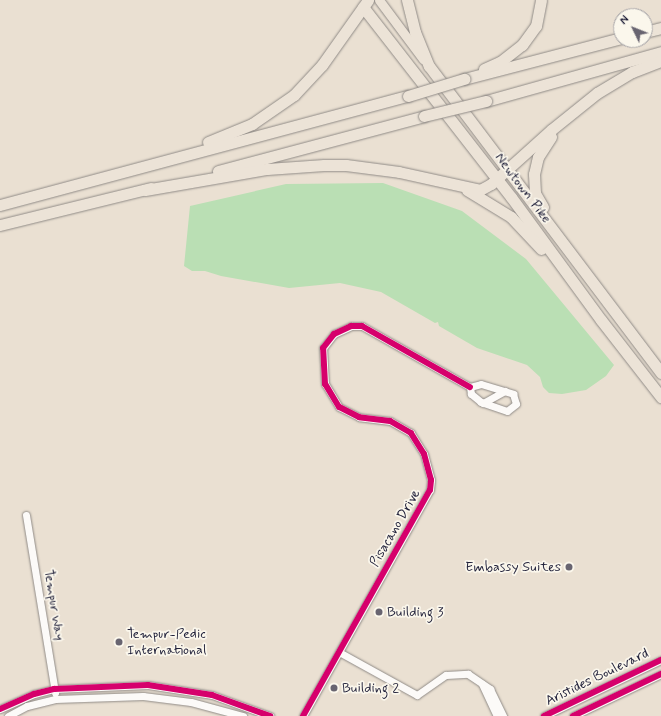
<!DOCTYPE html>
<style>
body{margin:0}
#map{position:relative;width:661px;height:716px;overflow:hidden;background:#eae0d2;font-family:Mynerve,sans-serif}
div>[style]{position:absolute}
.green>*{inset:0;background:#badfb4}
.roads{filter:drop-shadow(0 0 1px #908b87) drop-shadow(0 0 1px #908b87)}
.minor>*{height:7px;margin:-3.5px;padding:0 3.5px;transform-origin:3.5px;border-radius:3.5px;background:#fcfaf8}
.major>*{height:9px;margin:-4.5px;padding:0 4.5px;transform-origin:4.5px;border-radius:4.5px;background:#ece3d7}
.highway>*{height:11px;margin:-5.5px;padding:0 5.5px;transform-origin:5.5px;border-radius:5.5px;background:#ece3d7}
.bridges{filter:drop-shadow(0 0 1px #908b87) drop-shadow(0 0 1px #908b87)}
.highway-bridge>*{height:11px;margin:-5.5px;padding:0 5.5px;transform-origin:5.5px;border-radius:5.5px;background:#ece3d7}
.cycleway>*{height:6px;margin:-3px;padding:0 3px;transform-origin:3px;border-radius:3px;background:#d6006c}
.dots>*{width:11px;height:11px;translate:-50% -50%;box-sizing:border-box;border:2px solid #fbf7ec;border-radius:50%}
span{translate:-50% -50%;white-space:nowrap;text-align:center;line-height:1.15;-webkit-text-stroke:3.5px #fbf7ec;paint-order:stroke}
.street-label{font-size:14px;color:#22223b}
.poi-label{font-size:14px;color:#22223b}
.right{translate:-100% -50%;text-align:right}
.left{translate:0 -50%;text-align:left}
.north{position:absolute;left:613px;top:8px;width:40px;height:40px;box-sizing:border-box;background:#fbf7ec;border:1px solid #a4a2a5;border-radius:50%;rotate:313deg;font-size:11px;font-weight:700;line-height:16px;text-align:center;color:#22223b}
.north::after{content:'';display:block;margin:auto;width:14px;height:18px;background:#686470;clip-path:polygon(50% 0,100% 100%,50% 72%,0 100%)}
</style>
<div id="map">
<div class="green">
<i style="clip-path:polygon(383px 183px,462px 211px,526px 259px,614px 365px,606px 376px,586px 390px,562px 394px,549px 393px,543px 387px,540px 377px,527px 365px,477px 348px,439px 326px,438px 322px,435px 323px,381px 292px,340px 283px,289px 288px,221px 276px,205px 271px,192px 271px,184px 266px,190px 206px,286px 184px)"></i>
</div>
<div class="roads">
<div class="minor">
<i style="left:481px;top:384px;width:34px;rotate:17deg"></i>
<i style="left:513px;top:394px;width:10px;rotate:73deg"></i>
<i style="left:516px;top:404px;width:11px;rotate:142deg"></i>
<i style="left:507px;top:411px;width:28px;rotate:-161deg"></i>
<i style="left:481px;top:402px;width:13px;rotate:-141deg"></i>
<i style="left:471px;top:394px;width:7px;rotate:-98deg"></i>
<i style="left:470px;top:387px;width:11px;rotate:-15deg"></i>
<i style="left:483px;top:403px;width:25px;rotate:-29deg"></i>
<i style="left:26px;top:515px;width:180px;rotate:80.7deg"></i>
<i style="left:339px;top:652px;width:89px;rotate:28.9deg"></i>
<i style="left:417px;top:695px;width:35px;rotate:-35deg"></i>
<i style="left:446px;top:675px;width:22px;rotate:-3deg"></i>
<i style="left:468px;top:674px;width:27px;rotate:34deg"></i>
<i style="left:490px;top:689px;width:30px;rotate:64deg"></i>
<i style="left:482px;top:684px;width:35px;rotate:65deg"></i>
<i style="left:0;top:709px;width:37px;rotate:-24deg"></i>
<i style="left:34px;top:694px;width:21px;rotate:-14deg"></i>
<i style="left:54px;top:689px;width:94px;rotate:-2.4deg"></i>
<i style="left:148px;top:685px;width:65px;rotate:8.9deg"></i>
<i style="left:212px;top:695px;width:62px;rotate:19.9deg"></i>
<i style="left:8px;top:716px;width:21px;rotate:-28deg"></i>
<i style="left:27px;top:706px;width:29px;rotate:-14deg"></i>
<i style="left:55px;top:699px;width:88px;rotate:-2deg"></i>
<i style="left:143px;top:696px;width:48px;rotate:7.1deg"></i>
<i style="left:191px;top:702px;width:54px;rotate:15.1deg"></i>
<i style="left:303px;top:716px;width:259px;rotate:-60.7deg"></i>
<i style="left:430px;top:490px;width:10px;rotate:-84deg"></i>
<i style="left:431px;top:480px;width:27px;rotate:-105deg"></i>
<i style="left:424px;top:454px;width:25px;rotate:-122deg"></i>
<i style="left:411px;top:433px;width:24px;rotate:-150deg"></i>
<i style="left:390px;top:421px;width:31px;rotate:-173deg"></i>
<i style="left:359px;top:417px;width:22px;rotate:-153deg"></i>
<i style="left:339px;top:407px;width:27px;rotate:-121deg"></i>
<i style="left:325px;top:384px;width:36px;rotate:-93deg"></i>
<i style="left:323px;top:348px;width:18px;rotate:-52deg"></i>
<i style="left:334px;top:334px;width:19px;rotate:-25deg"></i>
<i style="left:351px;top:326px;width:11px"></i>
<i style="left:362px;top:326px;width:124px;rotate:29.5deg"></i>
<i style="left:544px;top:716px;width:130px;rotate:-25.6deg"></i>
<i style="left:573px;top:716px;width:98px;rotate:-25.5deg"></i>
</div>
<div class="major">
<i style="left:379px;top:0;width:74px;rotate:53.3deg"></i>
</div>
<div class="highway">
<i style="left:407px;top:0;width:33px;rotate:76deg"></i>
<i style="left:415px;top:32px;width:37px;rotate:68deg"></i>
<i style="left:429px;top:66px;width:385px;rotate:52.9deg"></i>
<i style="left:363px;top:7px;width:241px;rotate:52.1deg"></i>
<i style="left:511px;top:197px;width:152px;rotate:53.8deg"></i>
<i style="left:601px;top:320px;width:98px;rotate:52.1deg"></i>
<i style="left:645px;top:32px;width:16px;rotate:-14deg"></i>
<i style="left:484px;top:69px;width:17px;rotate:-24deg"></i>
<i style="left:500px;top:62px;width:28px;rotate:-38deg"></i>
<i style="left:522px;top:45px;width:24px;rotate:-54deg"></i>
<i style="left:536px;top:26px;width:26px;rotate:-79deg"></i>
<i style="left:464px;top:79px;width:162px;rotate:-14.6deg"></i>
<i style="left:486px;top:101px;width:182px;rotate:-15.6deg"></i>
<i style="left:208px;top:142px;width:48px;rotate:-22.2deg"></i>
<i style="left:252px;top:124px;width:51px;rotate:-34.6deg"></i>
<i style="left:294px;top:95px;width:41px;rotate:-47deg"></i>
<i style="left:322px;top:65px;width:80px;rotate:-54.7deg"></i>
<i style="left:218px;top:171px;width:213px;rotate:-14.9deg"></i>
<i style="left:145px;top:190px;width:124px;rotate:-9.8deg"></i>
<i style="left:267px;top:169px;width:57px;rotate:-4deg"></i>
<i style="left:324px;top:165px;width:22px"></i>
<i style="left:346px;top:165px;width:53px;rotate:7.5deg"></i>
<i style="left:399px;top:172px;width:83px;rotate:12.5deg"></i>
<i style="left:480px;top:190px;width:13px;rotate:-29deg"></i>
<i style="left:491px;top:184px;width:81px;rotate:-42deg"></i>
<i style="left:551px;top:130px;width:59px;rotate:-38.8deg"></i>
<i style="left:597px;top:93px;width:41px;rotate:-31deg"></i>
<i style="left:632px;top:72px;width:31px;rotate:-21deg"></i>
<i style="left:467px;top:190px;width:52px;rotate:31.5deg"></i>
<i style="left:511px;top:217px;width:44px;rotate:46.8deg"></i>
<i style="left:0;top:205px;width:422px;rotate:-15deg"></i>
<i style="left:543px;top:207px;width:16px;rotate:-120deg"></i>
<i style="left:535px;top:193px;width:19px;rotate:-93deg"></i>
<i style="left:534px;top:174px;width:17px;rotate:-77deg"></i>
<i style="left:538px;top:157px;width:24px;rotate:-57deg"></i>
<i style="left:0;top:225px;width:155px;rotate:-13.8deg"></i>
</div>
</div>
<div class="bridges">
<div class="highway-bridge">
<i style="left:408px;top:96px;width:59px;rotate:-16.9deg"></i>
<i style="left:424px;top:116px;width:64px;rotate:-13.6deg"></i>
</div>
</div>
<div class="cycleway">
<i style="left:0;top:709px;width:37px;rotate:-24deg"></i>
<i style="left:34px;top:694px;width:21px;rotate:-14deg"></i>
<i style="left:54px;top:689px;width:94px;rotate:-2.4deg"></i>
<i style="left:148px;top:685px;width:65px;rotate:8.9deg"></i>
<i style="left:212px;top:695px;width:62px;rotate:19.9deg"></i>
<i style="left:303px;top:716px;width:259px;rotate:-60.7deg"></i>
<i style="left:430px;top:490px;width:10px;rotate:-84deg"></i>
<i style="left:431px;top:480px;width:27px;rotate:-105deg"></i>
<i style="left:424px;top:454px;width:25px;rotate:-122deg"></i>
<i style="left:411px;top:433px;width:24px;rotate:-150deg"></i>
<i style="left:390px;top:421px;width:31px;rotate:-173deg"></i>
<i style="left:359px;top:417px;width:22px;rotate:-153deg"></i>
<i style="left:339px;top:407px;width:27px;rotate:-121deg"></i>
<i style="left:325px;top:384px;width:36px;rotate:-93deg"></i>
<i style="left:323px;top:348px;width:18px;rotate:-52deg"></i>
<i style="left:334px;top:334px;width:19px;rotate:-25deg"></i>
<i style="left:351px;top:326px;width:11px"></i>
<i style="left:362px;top:326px;width:124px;rotate:29.5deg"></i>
<i style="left:544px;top:716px;width:130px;rotate:-25.6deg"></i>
<i style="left:573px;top:716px;width:98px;rotate:-25.5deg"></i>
</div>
<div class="dots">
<i style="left:569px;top:567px;background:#686470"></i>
<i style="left:379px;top:612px;background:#686470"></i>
<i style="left:119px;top:642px;background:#686470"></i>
<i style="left:334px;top:688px;background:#686470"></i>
</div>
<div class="street-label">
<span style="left:523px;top:188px;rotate:53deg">Newtown Pike</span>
<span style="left:395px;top:528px;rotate:-60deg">Pisacano Drive</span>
<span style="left:54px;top:605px;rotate:81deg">Tempur Way</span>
<span style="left:597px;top:677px;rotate:-26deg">Aristides Boulevard</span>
</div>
<div class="poi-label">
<span class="right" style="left:561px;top:567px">Embassy Suites</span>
<span class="left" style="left:387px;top:612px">Building 3</span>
<span class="left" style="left:127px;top:642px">Tempur-Pedic<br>International</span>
<span class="left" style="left:342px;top:688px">Building 2</span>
</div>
<div class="north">N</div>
</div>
